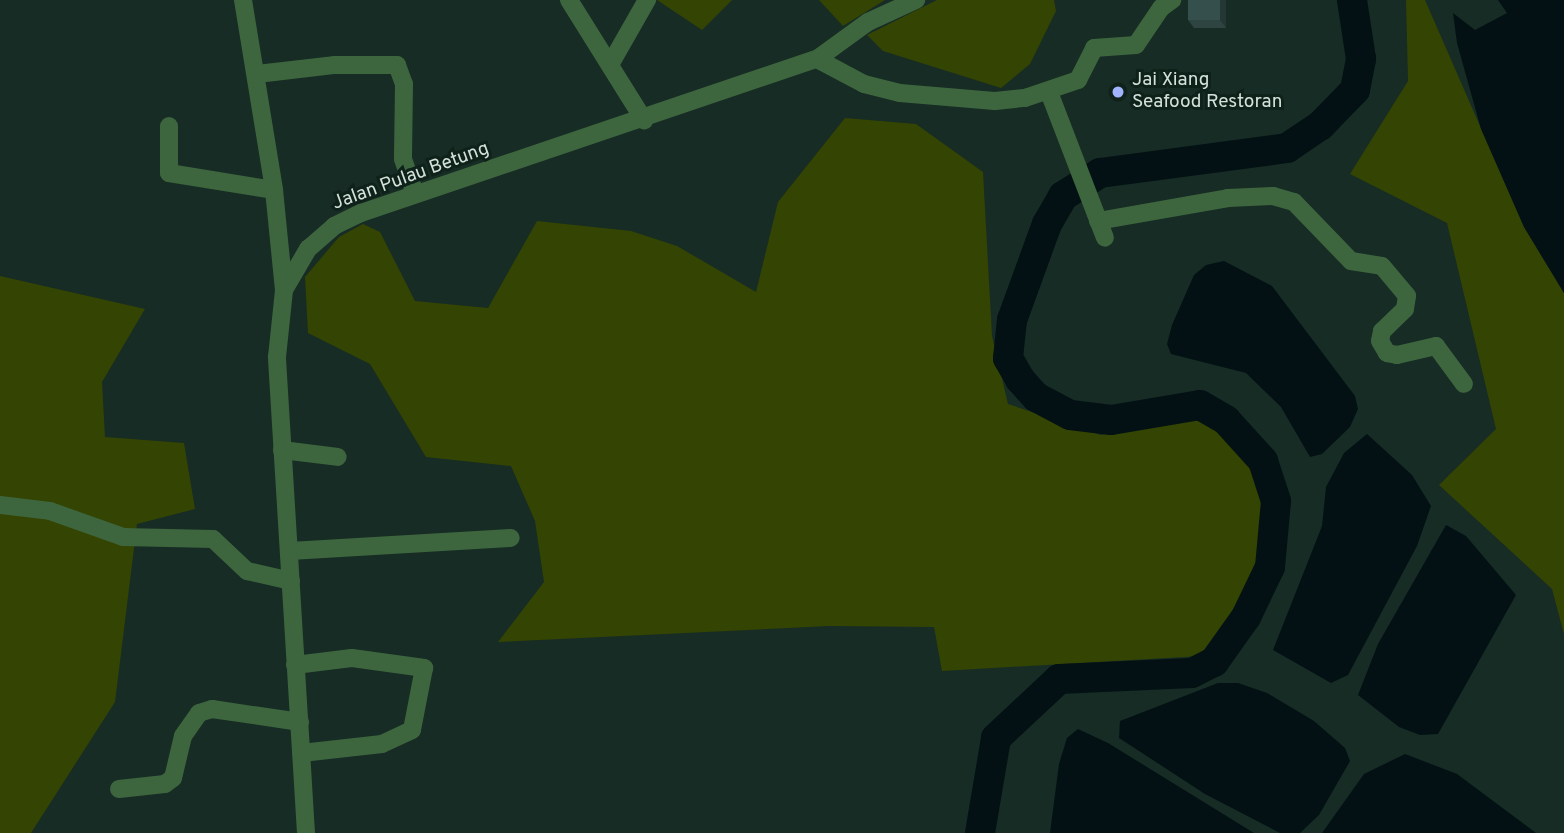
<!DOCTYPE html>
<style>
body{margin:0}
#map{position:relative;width:1564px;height:833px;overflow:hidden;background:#172c24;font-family:Overpass,sans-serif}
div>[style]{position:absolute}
.green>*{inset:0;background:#344402}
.water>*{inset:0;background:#031114}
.river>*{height:30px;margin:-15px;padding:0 15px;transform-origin:15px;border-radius:15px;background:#031114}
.minor>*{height:18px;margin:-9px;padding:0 9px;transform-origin:9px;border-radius:9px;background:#3d663e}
.wall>*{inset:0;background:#2e4441}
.shaded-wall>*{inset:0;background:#253735}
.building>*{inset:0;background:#354f4c;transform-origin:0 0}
.dots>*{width:19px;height:19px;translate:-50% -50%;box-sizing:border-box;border:4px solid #0e221a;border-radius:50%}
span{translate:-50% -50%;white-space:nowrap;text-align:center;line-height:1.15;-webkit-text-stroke:6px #0e221a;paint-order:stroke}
.poi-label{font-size:19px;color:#d4e1db}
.left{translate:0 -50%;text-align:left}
.street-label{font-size:19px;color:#d4e1db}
</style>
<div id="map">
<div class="green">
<i style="clip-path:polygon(657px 0,732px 0,702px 30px)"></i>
<i style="clip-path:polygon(819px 0,885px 0,843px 26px)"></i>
<i style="clip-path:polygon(937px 0,1054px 0,1056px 11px,1030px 64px,1001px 88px,883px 51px,867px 35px)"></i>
<i style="clip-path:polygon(1406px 0,1425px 0,1524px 227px,1564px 293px,1564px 634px,1552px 589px,1439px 485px,1496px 429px,1447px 223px,1350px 174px,1408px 81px)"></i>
<i style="clip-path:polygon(845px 118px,916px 124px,983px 172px,992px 336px,1008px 404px,1101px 435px,1188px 412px,1239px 446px,1265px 492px,1261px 558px,1240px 605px,1201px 656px,942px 671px,934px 627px,829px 626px,498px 642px,544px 582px,535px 521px,511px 466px,426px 457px,370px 364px,308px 333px,305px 277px,339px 237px,363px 224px,380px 232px,415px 301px,488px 308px,537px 221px,631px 231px,677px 246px,756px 292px,778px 202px)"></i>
<i style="clip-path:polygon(0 276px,145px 309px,102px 382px,105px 437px,184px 443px,195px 509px,137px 524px,115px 702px,31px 833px,0 833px)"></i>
</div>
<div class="water">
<i style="clip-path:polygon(1498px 0,1564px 0,1564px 293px,1524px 227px,1481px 129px,1457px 43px,1453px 13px,1475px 30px,1507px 13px)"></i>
<i style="clip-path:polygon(1224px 261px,1272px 286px,1355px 396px,1358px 409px,1350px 427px,1322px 454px,1310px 457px,1281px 407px,1246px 373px,1171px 354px,1167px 344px,1172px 325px,1194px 275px,1206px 265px)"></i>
<i style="clip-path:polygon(1367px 434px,1412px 475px,1431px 506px,1417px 546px,1348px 675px,1331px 683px,1273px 650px,1322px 526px,1326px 487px,1344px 453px)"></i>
<i style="clip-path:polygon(1446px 525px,1466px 536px,1516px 595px,1438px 734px,1420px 735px,1399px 727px,1358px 695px,1378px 644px)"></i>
<i style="clip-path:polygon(1218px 683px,1238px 683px,1267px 693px,1314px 721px,1345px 748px,1350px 761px,1319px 815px,1300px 833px,1280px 833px,1205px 794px,1119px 738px,1120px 721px)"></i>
<i style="clip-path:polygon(1078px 729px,1108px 743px,1254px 833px,1050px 833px,1059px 764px,1067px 738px)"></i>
<i style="clip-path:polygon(1405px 754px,1457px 774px,1536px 833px,1322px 833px,1364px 774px)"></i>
</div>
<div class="river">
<i style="left:980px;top:833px;width:96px;rotate:-80.4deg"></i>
<i style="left:996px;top:738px;width:86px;rotate:-43.1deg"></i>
<i style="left:1059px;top:679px;width:133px;rotate:-2.6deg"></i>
<i style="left:1192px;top:673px;width:25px;rotate:-27deg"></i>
<i style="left:1214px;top:662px;width:55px;rotate:-54.6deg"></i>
<i style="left:1246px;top:617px;width:55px;rotate:-64.4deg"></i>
<i style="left:1270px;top:567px;width:66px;rotate:-84.8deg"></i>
<i style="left:1276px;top:501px;width:42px;rotate:-108deg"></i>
<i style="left:1263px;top:461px;width:55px;rotate:-132.1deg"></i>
<i style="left:1226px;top:420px;width:30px;rotate:-150deg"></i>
<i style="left:1200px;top:405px;width:90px;rotate:170.4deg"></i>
<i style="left:1111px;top:420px;width:41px;rotate:-173deg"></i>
<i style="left:1070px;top:415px;width:38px;rotate:-152deg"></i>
<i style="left:1036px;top:397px;width:24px;rotate:-132deg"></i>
<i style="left:1020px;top:379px;width:24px;rotate:-120deg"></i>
<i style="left:1008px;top:358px;width:38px;rotate:-84deg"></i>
<i style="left:1012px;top:320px;width:102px;rotate:-70deg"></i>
<i style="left:1047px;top:224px;width:32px;rotate:-60deg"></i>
<i style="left:1063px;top:196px;width:44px;rotate:-31.9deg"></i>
<i style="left:1100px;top:173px;width:189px;rotate:-7.6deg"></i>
<i style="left:1287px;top:148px;width:40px;rotate:-34deg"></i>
<i style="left:1320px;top:126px;width:50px;rotate:-45.8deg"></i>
<i style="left:1355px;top:90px;width:32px;rotate:-79deg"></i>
<i style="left:1361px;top:59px;width:60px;rotate:-98.7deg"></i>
</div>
<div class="minor">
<i style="left:243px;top:0;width:193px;rotate:80.7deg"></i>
<i style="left:274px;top:190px;width:100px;rotate:84.3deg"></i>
<i style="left:569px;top:0;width:142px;rotate:58deg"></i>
<i style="left:817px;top:59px;width:53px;rotate:28deg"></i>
<i style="left:864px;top:84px;width:37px;rotate:14deg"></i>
<i style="left:900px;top:93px;width:95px;rotate:4.8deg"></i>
<i style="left:995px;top:101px;width:30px;rotate:-6deg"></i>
<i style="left:1025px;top:98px;width:56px;rotate:-18.8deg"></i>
<i style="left:1078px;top:80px;width:36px;rotate:-63deg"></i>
<i style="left:1094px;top:48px;width:42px;rotate:-4.1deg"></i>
<i style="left:1136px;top:45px;width:45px;rotate:-56deg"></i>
<i style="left:1161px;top:8px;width:14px;rotate:-36deg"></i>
<i style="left:611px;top:63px;width:73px;rotate:-60.3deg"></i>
<i style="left:257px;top:74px;width:79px;rotate:-6.6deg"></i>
<i style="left:335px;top:65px;width:62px"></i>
<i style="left:397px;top:65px;width:20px;rotate:70deg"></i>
<i style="left:404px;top:84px;width:75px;rotate:90.8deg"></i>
<i style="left:403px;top:159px;width:37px;rotate:71deg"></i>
<i style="left:1049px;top:92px;width:156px;rotate:69deg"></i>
<i style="left:169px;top:126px;width:47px;rotate:90deg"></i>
<i style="left:169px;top:173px;width:106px;rotate:9.2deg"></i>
<i style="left:1098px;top:221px;width:132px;rotate:-10deg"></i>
<i style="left:1228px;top:198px;width:45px;rotate:-2.5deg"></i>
<i style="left:1273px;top:196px;width:22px;rotate:16deg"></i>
<i style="left:1294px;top:202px;width:82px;rotate:46deg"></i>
<i style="left:1351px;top:261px;width:31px;rotate:9deg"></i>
<i style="left:1382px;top:266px;width:39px;rotate:50deg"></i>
<i style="left:1407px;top:296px;width:13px;rotate:99deg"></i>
<i style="left:1405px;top:309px;width:32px;rotate:136deg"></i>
<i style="left:1382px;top:331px;width:10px;rotate:101deg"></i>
<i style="left:1380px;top:341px;width:14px;rotate:60deg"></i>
<i style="left:1387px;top:353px;width:10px;rotate:11deg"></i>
<i style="left:1397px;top:355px;width:40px;rotate:-13deg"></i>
<i style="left:1436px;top:346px;width:47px;rotate:53.6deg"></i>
<i style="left:282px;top:450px;width:56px;rotate:7.1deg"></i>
<i style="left:0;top:505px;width:50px;rotate:6.8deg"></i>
<i style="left:50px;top:511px;width:77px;rotate:19.6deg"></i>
<i style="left:123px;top:537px;width:90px;rotate:1.3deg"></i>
<i style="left:213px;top:539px;width:47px;rotate:43.3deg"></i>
<i style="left:247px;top:571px;width:45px;rotate:12.8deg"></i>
<i style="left:290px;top:551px;width:221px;rotate:-3.4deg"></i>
<i style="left:295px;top:665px;width:57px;rotate:-7deg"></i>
<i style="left:352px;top:658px;width:73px;rotate:7.9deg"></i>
<i style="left:424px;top:668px;width:63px;rotate:101deg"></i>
<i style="left:412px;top:730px;width:33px;rotate:155deg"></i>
<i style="left:382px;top:744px;width:81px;rotate:173.6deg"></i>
<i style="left:119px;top:789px;width:46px;rotate:-6.2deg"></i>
<i style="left:165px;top:784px;width:10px;rotate:-37deg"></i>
<i style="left:173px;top:778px;width:43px;rotate:-76.6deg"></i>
<i style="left:183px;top:736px;width:28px;rotate:-55deg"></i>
<i style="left:199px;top:713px;width:14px;rotate:-17deg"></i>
<i style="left:212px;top:709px;width:89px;rotate:8.4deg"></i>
<i style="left:306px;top:833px;width:477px;rotate:-93.5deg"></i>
<i style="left:277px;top:357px;width:67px;rotate:-84deg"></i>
<i style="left:284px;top:290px;width:48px;rotate:-59.7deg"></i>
<i style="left:308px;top:249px;width:35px;rotate:-41deg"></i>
<i style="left:334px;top:226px;width:30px;rotate:-26deg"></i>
<i style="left:361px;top:213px;width:481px;rotate:-18.7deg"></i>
<i style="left:817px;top:59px;width:63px;rotate:-36deg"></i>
<i style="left:868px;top:22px;width:53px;rotate:-24.6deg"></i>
</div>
<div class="wall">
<i style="clip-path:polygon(1188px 0,1226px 0,1226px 28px,1194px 28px,1188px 20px)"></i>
</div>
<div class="shaded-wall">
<i style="clip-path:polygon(1220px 0,1226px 0,1226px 28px,1220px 20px)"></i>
</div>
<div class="building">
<i style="left:1188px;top:0;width:32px;height:20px"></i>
</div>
<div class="dots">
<i style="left:1118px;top:92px;background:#a0b3fd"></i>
</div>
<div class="poi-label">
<span class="left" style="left:1132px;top:92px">Jai Xiang<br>Seafood Restoran</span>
</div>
<div class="street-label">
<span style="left:411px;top:177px;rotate:-20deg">Jalan Pulau Betung</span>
</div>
</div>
